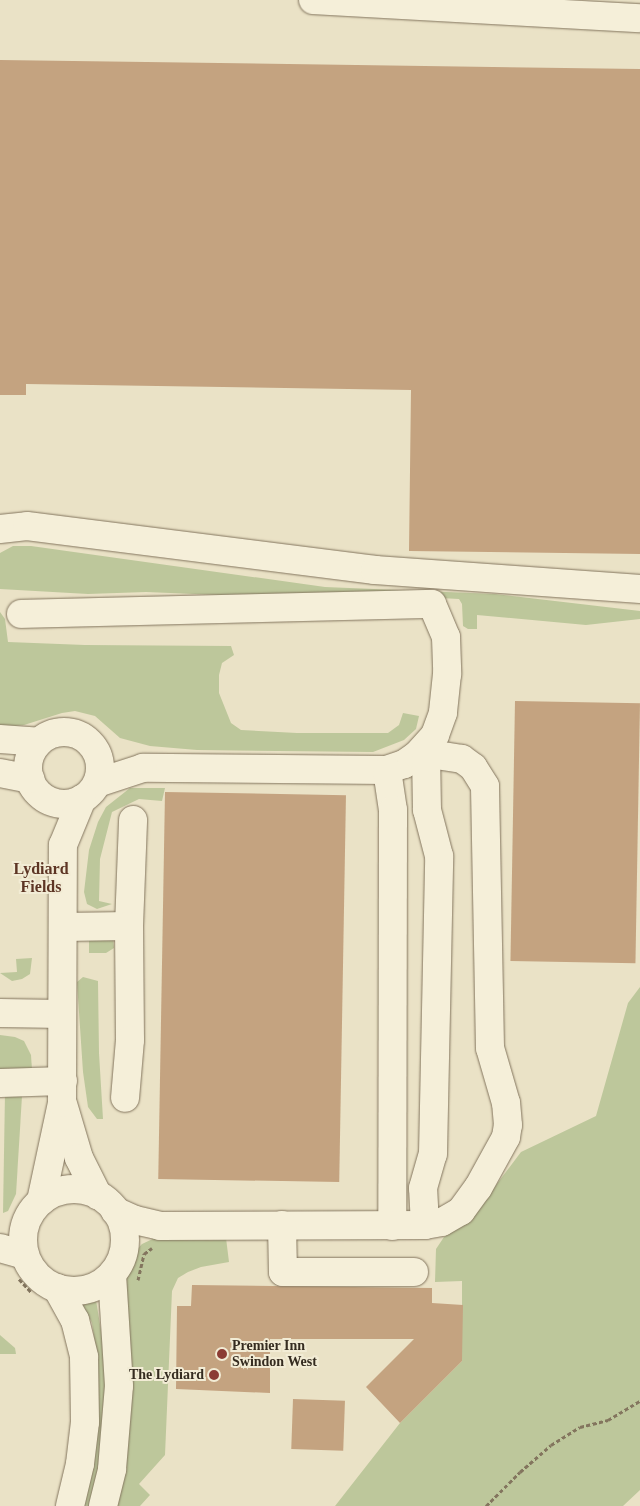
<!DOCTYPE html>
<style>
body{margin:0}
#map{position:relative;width:640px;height:1506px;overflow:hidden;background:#eae2c6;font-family:"Times New Roman",serif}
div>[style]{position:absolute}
.green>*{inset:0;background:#bdc79b}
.building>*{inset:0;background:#c4a380;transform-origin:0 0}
.path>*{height:3px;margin-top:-1.5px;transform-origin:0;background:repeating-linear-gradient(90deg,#83755e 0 4px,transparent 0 6.5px)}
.roads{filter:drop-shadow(0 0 1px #83755e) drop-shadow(0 0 1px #83755e)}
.minor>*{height:28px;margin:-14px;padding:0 14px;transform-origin:14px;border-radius:14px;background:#f5efd9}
.minor>.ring{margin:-14px;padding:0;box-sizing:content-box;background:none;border:28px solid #f5efd9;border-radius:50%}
.dots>*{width:14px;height:14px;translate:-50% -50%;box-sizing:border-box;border:2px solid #f2ecd5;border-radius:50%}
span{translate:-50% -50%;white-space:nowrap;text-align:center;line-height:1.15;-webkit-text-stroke:4px #f2ecd5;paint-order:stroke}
.poi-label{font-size:14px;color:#352c20;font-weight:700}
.left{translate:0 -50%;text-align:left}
.right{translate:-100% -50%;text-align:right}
.quarter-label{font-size:16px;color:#5d3524;font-weight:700}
</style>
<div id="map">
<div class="green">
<i style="clip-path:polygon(13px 546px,31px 546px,325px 587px,495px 594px,640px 611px,640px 619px,586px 625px,477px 615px,477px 629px,468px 629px,463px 626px,462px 604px,459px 599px,403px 596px,270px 597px,146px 592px,88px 594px,0 589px,0 553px)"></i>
<i style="clip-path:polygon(0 612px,5px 619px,8px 642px,85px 645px,231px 646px,234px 655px,222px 663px,219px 675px,219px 693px,231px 723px,241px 730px,297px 733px,388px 733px,399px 725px,403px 713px,419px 716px,416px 729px,404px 740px,373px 752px,197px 750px,150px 746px,120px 738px,95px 716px,75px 711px,62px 713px,24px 725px,5px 727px,0 725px)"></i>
<i style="clip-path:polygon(130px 788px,165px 788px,162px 801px,139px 799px,112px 812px,100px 859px,99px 901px,112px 904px,97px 909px,87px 904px,84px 892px,89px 850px,98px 822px,106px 807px)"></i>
<i style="clip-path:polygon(89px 935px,113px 937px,114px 948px,106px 953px,89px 953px)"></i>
<i style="clip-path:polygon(32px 958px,30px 974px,22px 979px,12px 981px,0 973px,17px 972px,16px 959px)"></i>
<i style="clip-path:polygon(83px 977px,98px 981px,99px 1053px,103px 1119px,97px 1119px,88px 1107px,83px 1072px,77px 982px)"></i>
<i style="clip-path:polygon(640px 987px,640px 1490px,623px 1506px,335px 1506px,400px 1423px,462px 1361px,462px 1281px,435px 1282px,436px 1249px,444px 1237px,472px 1217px,521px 1152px,596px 1116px,628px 1003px)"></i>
<i style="clip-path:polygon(0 1035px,15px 1037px,24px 1041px,31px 1055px,32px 1070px,0 1075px)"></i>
<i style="clip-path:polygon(5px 1093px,22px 1096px,16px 1194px,8px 1211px,3px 1213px)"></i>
<i style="clip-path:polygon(157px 1237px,226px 1238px,229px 1262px,201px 1267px,188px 1272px,178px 1278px,172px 1291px,165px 1455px,139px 1484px,150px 1495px,140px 1506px,117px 1506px,124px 1273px,133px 1254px,142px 1244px)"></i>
<i style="clip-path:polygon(95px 1294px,105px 1355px,106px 1386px,100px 1465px,91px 1506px,84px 1506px,96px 1443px,98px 1365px,92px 1323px,80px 1299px)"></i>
<i style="clip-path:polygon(0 1335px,15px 1348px,16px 1354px,0 1354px)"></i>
</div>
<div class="building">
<i style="clip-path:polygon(0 60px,640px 69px,640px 554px,409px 551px,411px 390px,26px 384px,26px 395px,0 395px)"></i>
<i style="left:515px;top:701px;width:125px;height:260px;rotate:1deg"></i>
<i style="left:165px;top:792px;width:181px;height:387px;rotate:1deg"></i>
<i style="clip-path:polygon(192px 1285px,432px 1288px,432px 1303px,463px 1305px,462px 1361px,400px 1423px,366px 1387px,414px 1339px,270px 1339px,270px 1393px,176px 1389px,177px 1306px,191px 1306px)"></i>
<i style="left:293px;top:1399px;width:52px;height:50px;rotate:2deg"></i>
</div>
<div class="path">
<i style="left:19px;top:1279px;width:19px;rotate:47deg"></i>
<i style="left:138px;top:1280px;width:27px;rotate:-77deg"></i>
<i style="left:144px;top:1254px;width:10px;rotate:-37deg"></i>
<i style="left:486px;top:1506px;width:48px;rotate:-45deg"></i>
<i style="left:520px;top:1472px;width:41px;rotate:-41.1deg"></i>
<i style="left:551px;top:1445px;width:34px;rotate:-32deg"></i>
<i style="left:580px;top:1427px;width:29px;rotate:-14deg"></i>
<i style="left:608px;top:1420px;width:37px;rotate:-31deg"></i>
</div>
<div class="roads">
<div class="minor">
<i style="left:313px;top:0;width:327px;rotate:3.2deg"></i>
<i style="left:0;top:529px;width:27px;rotate:-6deg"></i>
<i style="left:27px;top:526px;width:351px;rotate:7.2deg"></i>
<i style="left:375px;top:570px;width:266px;rotate:4.1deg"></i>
<i style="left:21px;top:614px;width:411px;rotate:-1.4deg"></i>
<i style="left:432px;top:604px;width:36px;rotate:67deg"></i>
<i style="left:446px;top:637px;width:37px;rotate:88deg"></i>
<i style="left:447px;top:674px;width:39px;rotate:96deg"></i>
<i style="left:443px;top:713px;width:23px;rotate:110deg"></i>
<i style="left:435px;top:735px;width:27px;rotate:132deg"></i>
<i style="left:417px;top:755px;width:16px;rotate:145deg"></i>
<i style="left:404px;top:764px;width:18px;rotate:161deg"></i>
<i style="left:387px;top:770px;width:244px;rotate:-179.5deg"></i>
<i style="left:143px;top:768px;width:48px;rotate:161.9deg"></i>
<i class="ring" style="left:28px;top:732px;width:44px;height:44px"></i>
<i style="left:0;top:739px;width:39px;rotate:4deg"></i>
<i style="left:387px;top:770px;width:40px;rotate:81.5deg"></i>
<i style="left:393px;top:810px;width:416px;rotate:90.1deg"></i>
<i style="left:0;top:773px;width:31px;rotate:11deg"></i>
<i style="left:129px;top:926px;width:106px;rotate:-87.8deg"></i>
<i style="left:63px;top:927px;width:66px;rotate:-0.9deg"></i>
<i style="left:129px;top:926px;width:114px;rotate:89.5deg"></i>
<i style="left:130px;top:1040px;width:58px;rotate:94.9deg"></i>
<i style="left:0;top:1013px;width:62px;rotate:0.9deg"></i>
<i style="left:0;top:1083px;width:63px;rotate:-1.8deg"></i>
<i style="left:63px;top:1104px;width:56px;rotate:73.5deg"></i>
<i style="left:79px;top:1158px;width:42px;rotate:63.4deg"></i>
<i class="ring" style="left:23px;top:1189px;width:74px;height:74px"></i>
<i style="left:41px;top:1201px;width:100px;rotate:-77.9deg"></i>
<i style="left:62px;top:1103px;width:258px;rotate:-89.8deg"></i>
<i style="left:63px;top:845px;width:50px;rotate:-67.6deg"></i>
<i style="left:115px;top:1211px;width:22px;rotate:24deg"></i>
<i style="left:135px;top:1220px;width:26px;rotate:13deg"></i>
<i style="left:160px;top:1226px;width:265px;rotate:-0.2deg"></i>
<i style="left:425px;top:1225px;width:17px;rotate:-10deg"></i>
<i style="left:442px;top:1222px;width:22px;rotate:-30deg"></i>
<i style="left:461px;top:1211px;width:29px;rotate:-54deg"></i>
<i style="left:478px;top:1188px;width:58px;rotate:-61.2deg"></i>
<i style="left:506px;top:1137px;width:12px;rotate:-81deg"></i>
<i style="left:508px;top:1125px;width:22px;rotate:-95deg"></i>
<i style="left:506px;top:1103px;width:57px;rotate:-106.2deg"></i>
<i style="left:490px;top:1048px;width:262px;rotate:-91.1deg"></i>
<i style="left:485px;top:786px;width:22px;rotate:-122deg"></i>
<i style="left:473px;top:767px;width:14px;rotate:-144deg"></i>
<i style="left:462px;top:759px;width:36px;rotate:-171deg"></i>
<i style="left:426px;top:753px;width:9px;rotate:167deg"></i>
<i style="left:282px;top:1225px;width:47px;rotate:88.8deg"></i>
<i style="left:283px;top:1272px;width:131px"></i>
<i style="left:425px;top:1225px;width:37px;rotate:-93deg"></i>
<i style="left:423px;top:1188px;width:35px;rotate:-74deg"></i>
<i style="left:433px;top:1154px;width:298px;rotate:-88.8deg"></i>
<i style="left:439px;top:856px;width:48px;rotate:-104.6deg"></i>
<i style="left:427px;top:810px;width:57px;rotate:-91deg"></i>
<i style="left:0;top:1248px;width:25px;rotate:16deg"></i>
<i style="left:57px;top:1288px;width:37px;rotate:61deg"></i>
<i style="left:75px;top:1320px;width:38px;rotate:76deg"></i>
<i style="left:84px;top:1357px;width:65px;rotate:89.1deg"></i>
<i style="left:85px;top:1422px;width:42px;rotate:96.8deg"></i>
<i style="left:80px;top:1464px;width:43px;rotate:103.4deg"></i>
<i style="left:103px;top:1506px;width:38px;rotate:-76deg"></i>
<i style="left:112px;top:1469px;width:83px;rotate:-85.2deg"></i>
<i style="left:119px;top:1386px;width:112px;rotate:-93.6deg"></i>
</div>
</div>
<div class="dots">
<i style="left:222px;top:1354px;background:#8c3c34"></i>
<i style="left:214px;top:1375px;background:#8c3c34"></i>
</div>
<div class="poi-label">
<span class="left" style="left:232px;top:1354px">Premier Inn<br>Swindon West</span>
<span class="right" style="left:204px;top:1375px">The Lydiard</span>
</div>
<div class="quarter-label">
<span style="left:41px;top:878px">Lydiard<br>Fields</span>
</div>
</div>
